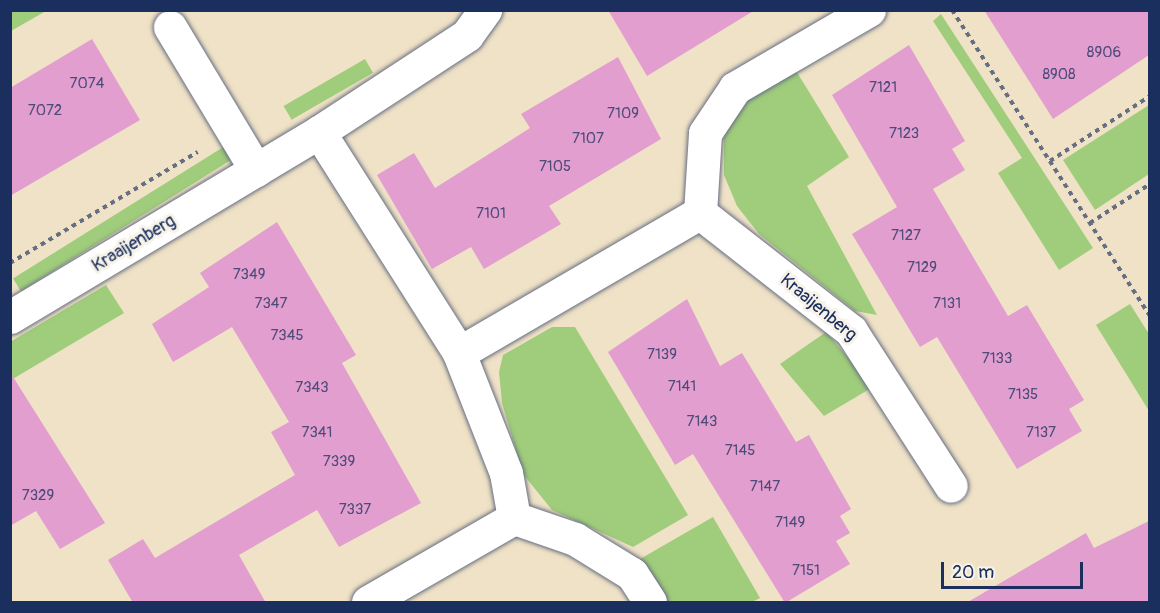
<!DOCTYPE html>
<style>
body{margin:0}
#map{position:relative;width:1160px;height:613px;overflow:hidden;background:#f0e2c6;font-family:Pangolin,sans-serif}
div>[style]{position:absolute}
.green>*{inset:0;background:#a0cd7b;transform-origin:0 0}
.building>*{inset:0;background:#e29ecf}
.path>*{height:4px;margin-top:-2px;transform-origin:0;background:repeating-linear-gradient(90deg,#666e82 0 4.5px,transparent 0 9px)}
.roads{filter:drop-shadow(0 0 2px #666e82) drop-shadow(0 0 2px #666e82)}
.minor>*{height:33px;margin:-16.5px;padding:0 16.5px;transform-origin:16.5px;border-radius:16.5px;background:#fff}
span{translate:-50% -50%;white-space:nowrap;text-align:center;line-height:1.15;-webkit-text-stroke:6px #f7f3e8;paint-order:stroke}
.number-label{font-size:15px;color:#4d4b7a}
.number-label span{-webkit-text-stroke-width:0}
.street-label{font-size:18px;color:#1b2f5e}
.frame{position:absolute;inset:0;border:12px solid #1b2f5e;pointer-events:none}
.scale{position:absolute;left:941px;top:562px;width:142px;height:27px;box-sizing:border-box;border:3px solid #1b2f5e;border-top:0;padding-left:8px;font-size:18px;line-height:21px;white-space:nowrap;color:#1b2f5e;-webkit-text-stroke:4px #f7f3e8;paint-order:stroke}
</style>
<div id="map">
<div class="green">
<i style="clip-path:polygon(11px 10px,46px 10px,46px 11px,11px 31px)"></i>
<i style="clip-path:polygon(941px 14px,1093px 248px,1059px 270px,998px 173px,1022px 158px,933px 21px)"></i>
<i style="left:365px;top:59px;width:16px;height:94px;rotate:60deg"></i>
<i style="clip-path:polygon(795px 69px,849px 157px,807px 186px,877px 315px,855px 311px,759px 234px,737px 206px,724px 175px,724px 134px,746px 97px)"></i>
<i style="clip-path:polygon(1149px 105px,1149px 174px,1095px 210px,1063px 160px)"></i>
<i style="left:225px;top:146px;width:15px;height:250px;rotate:58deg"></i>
<i style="clip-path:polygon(106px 285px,124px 313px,11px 380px,10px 342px)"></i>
<i style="clip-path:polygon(1130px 304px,1149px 334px,1149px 411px,1096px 325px)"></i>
<i style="clip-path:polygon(552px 327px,575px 327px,688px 515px,633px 547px,552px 510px,523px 474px,502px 403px,499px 372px,503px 355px)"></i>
<i style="clip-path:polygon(826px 332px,873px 387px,824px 416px,780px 364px)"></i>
<i style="clip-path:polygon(713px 517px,760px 598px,752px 602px,666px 602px,640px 559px)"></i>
</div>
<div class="building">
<i style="clip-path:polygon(608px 10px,755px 10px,647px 76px)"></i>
<i style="clip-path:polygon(984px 10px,1149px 10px,1149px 55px,1053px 119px)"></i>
<i style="clip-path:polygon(92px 39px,140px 120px,10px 196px,10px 88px)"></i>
<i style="clip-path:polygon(909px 45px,965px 141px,952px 149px,965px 170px,933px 189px,1008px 316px,1027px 305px,1084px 400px,1069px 409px,1082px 431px,1017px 469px,937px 337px,920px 347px,852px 234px,897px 207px,832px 95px)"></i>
<i style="clip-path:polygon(618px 57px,661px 139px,549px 206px,561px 224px,484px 269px,471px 247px,432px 269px,377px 175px,414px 153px,435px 188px,530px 128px,521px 114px)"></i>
<i style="clip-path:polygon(277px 222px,356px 355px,342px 363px,421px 503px,339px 547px,317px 510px,239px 555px,266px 603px,133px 603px,108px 560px,143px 539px,155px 558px,295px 475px,271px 432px,289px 422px,232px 327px,173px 362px,152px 324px,209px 287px,200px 273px)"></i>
<i style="clip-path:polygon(687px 299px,720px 366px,742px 353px,796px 442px,809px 435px,851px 509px,840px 516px,850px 533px,836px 541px,850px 564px,785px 603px,693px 454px,675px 465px,608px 352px)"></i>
<i style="clip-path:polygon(10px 372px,105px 523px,60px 549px,36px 511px,10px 526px)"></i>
<i style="clip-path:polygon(1149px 521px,1149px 603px,966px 603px,1086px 533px,1094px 548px)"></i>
</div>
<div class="path">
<i style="left:952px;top:10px;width:364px;rotate:57.1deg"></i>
<i style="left:1050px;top:161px;width:119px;rotate:-33deg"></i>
<i style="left:1090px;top:223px;width:72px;rotate:-33deg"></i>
<i style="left:10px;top:263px;width:218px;rotate:-30.6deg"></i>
</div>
<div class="roads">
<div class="minor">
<i style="left:170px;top:27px;width:167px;rotate:59deg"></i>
<i style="left:319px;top:132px;width:262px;rotate:57.6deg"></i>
<i style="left:459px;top:353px;width:129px;rotate:68.6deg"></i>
<i style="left:506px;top:473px;width:46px;rotate:79.9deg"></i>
<i style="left:514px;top:518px;width:65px;rotate:19deg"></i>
<i style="left:575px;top:539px;width:67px;rotate:31.6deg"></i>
<i style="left:632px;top:574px;width:33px;rotate:57deg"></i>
<i style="left:700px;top:213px;width:192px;rotate:38deg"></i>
<i style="left:851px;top:331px;width:184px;rotate:57.2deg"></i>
<i style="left:700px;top:213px;width:80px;rotate:-86.4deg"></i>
<i style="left:705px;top:133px;width:54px;rotate:-56.3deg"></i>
<i style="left:735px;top:88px;width:155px;rotate:-30.2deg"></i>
<i style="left:10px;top:317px;width:360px;rotate:-30.9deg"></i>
<i style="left:319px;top:132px;width:177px;rotate:-33.2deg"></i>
<i style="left:467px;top:35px;width:31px;rotate:-54deg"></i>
<i style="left:459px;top:353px;width:279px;rotate:-30.2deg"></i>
<i style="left:368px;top:602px;width:168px;rotate:-29.9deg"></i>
</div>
</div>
<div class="number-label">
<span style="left:1104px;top:53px">8906</span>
<span style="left:1059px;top:75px">8908</span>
<span style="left:87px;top:84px">7074</span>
<span style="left:883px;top:88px">7121</span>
<span style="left:45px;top:111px">7072</span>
<span style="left:623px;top:114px">7109</span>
<span style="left:904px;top:134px">7123</span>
<span style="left:588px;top:139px">7107</span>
<span style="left:555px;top:167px">7105</span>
<span style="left:491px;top:214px">7101</span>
<span style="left:906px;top:236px">7127</span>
<span style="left:922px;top:268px">7129</span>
<span style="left:249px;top:275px">7349</span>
<span style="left:271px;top:304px">7347</span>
<span style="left:947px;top:304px">7131</span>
<span style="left:287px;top:336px">7345</span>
<span style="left:662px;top:355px">7139</span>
<span style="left:997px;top:359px">7133</span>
<span style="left:682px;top:387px">7141</span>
<span style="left:312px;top:388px">7343</span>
<span style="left:1023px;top:395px">7135</span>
<span style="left:702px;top:422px">7143</span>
<span style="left:317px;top:433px">7341</span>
<span style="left:1041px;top:433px">7137</span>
<span style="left:740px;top:451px">7145</span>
<span style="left:339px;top:462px">7339</span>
<span style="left:765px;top:487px">7147</span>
<span style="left:38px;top:496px">7329</span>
<span style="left:355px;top:510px">7337</span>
<span style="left:790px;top:523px">7149</span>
<span style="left:806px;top:571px">7151</span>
</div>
<div class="street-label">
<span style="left:134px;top:244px;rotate:-31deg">Kraaijenberg</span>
<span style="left:818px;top:308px;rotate:40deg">Kraaijenberg</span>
</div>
<div class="frame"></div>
<div class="scale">20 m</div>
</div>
